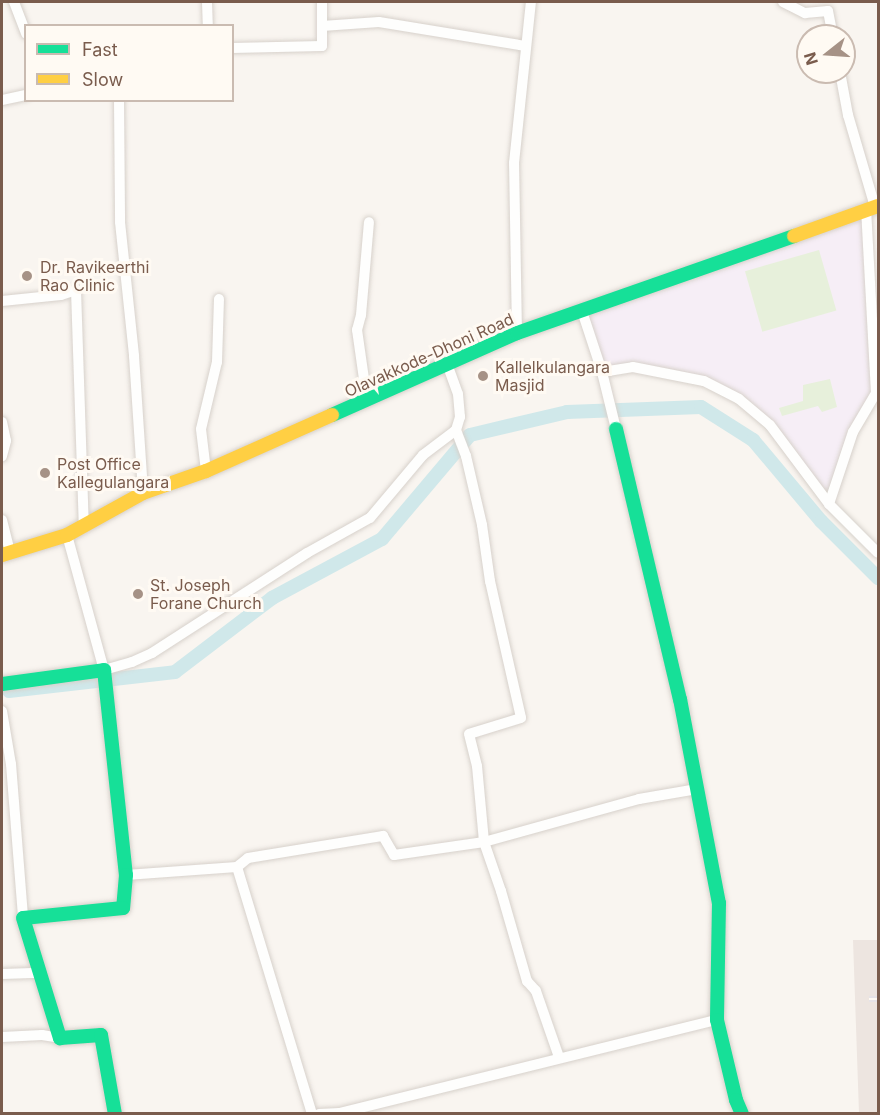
<!DOCTYPE html>
<style>
body{margin:0}
#map{position:relative;width:880px;height:1115px;overflow:hidden;background:#f9f5f0;font-family:Inter,sans-serif}
div>[style]{position:absolute}
.industrial>*{inset:0;background:#ede5e0}
.education>*{inset:0;background:#f6eef6}
.green>*{inset:0;background:#e7f0db;transform-origin:0 0}
.canal>*{height:14px;margin:-7px;padding:0 7px;transform-origin:7px;border-radius:7px;background:#d0e8ea}
.roads{filter:drop-shadow(0 0 2px #d7d1cb) drop-shadow(0 0 2px #d7d1cb)}
.street>*{height:10px;margin:-5px;padding:0 5px;transform-origin:5px;border-radius:5px;background:#fefefd}
.fast>*{height:14px;margin:-7px;padding:0 7px;transform-origin:7px;border-radius:7px;background:#16e098}
.slow>*{height:14px;margin:-7px;padding:0 7px;transform-origin:7px;border-radius:7px;background:#ffcf43}
.rail>*{height:6px;margin-top:-3px;transform-origin:0;background:repeating-linear-gradient(90deg,#fffaf3 0 11px,#e6e3e7 0 22px);box-sizing:border-box;border-block:2px solid #e6e3e7}
.dots>*{width:16px;height:16px;translate:-50% -50%;box-sizing:border-box;border:3px solid #fffaf3;border-radius:50%}
span{translate:-50% -50%;white-space:nowrap;text-align:center;line-height:1.15;-webkit-text-stroke:6px #fffaf3;paint-order:stroke}
.poi-label{font-size:16px;color:#7a5c4d}
.left{translate:0 -50%;text-align:left}
.street-label{font-size:16px;color:#7a5c4d}
.frame{position:absolute;inset:0;border:3px solid #7a5c4d;pointer-events:none}
.legend{position:absolute;left:24px;top:24px;width:210px;height:78px;box-sizing:border-box;background:#fffaf3;border:2px solid #cabbb1;margin:0;padding:8px 10px;list-style:none;font-size:18px;color:#7a5c4d}
.legend li{display:flex;align-items:center;gap:12px;height:30px}
.legend b{width:30px;border:2px solid #cabbb1}
.north{position:absolute;left:796px;top:24px;width:60px;height:60px;box-sizing:border-box;background:#fffaf3;border:2px solid #cabbb1;border-radius:50%;rotate:253deg;font-size:16px;font-weight:700;line-height:24px;text-align:center;color:#7a5c4d}
.north::after{content:'';display:block;margin:auto;width:21px;height:27px;background:#a69286;clip-path:polygon(50% 0,100% 100%,50% 72%,0 100%)}
</style>
<div id="map">
<div class="industrial">
<i style="clip-path:polygon(853px 940px,878px 940px,878px 1113px,859px 1113px)"></i>
</div>
<div class="education">
<i style="clip-path:polygon(866px 211px,876px 393px,853px 432px,829px 504px,770px 425px,704px 381px,646px 369px,602px 372px,582px 311px)"></i>
</div>
<div class="green">
<i style="left:819px;top:250px;width:63px;height:77px;rotate:74deg"></i>
<i style="clip-path:polygon(830px 379px,837px 407px,822px 412px,818px 406px,782px 416px,779px 408px,803px 401px,803px 385px)"></i>
</div>
<div class="canal">
<i style="left:9px;top:691px;width:167px;rotate:-6.5deg"></i>
<i style="left:175px;top:672px;width:122px;rotate:-37.3deg"></i>
<i style="left:272px;top:598px;width:125px;rotate:-28.2deg"></i>
<i style="left:382px;top:539px;width:136px;rotate:-49.8deg"></i>
<i style="left:470px;top:435px;width:100px;rotate:-13.3deg"></i>
<i style="left:567px;top:412px;width:134px;rotate:-2.1deg"></i>
<i style="left:701px;top:407px;width:62px;rotate:32.4deg"></i>
<i style="left:753px;top:440px;width:106px;rotate:50deg"></i>
<i style="left:821px;top:521px;width:81px;rotate:45deg"></i>
</div>
<div class="roads">
<div class="street">
<i style="left:14px;top:2px;width:34px;rotate:69deg"></i>
<i style="left:207px;top:2px;width:24px;rotate:88deg"></i>
<i style="left:783px;top:2px;width:25px;rotate:27deg"></i>
<i style="left:805px;top:13px;width:23px;rotate:-5deg"></i>
<i style="left:828px;top:11px;width:25px;rotate:79deg"></i>
<i style="left:322px;top:26px;width:57px;rotate:-4deg"></i>
<i style="left:379px;top:22px;width:149px;rotate:9.3deg"></i>
<i style="left:232px;top:48px;width:90px;rotate:-1.3deg"></i>
<i style="left:322px;top:46px;width:44px;rotate:-90deg"></i>
<i style="left:840px;top:72px;width:44px;rotate:79.5deg"></i>
<i style="left:848px;top:115px;width:96px;rotate:73.6deg"></i>
<i style="left:2px;top:100px;width:25px;rotate:-12deg"></i>
<i style="left:119px;top:100px;width:122px;rotate:89.5deg"></i>
<i style="left:120px;top:222px;width:135px;rotate:84deg"></i>
<i style="left:134px;top:356px;width:137px;rotate:86.2deg"></i>
<i style="left:2px;top:301px;width:59px;rotate:-5.8deg"></i>
<i style="left:61px;top:295px;width:16px;rotate:-18deg"></i>
<i style="left:76px;top:290px;width:237px;rotate:88.1deg"></i>
<i style="left:582px;top:311px;width:64px;rotate:71.8deg"></i>
<i style="left:602px;top:372px;width:59px;rotate:76.2deg"></i>
<i style="left:517px;top:333px;width:170px;rotate:-91deg"></i>
<i style="left:514px;top:163px;width:162px;rotate:-84deg"></i>
<i style="left:602px;top:372px;width:31px;rotate:-9deg"></i>
<i style="left:633px;top:367px;width:72px;rotate:11.2deg"></i>
<i style="left:704px;top:381px;width:39px;rotate:27deg"></i>
<i style="left:739px;top:399px;width:40px;rotate:40deg"></i>
<i style="left:770px;top:425px;width:99px;rotate:53.2deg"></i>
<i style="left:829px;top:504px;width:69px;rotate:45deg"></i>
<i style="left:367px;top:400px;width:71px;rotate:-98.1deg"></i>
<i style="left:357px;top:330px;width:16px;rotate:-75deg"></i>
<i style="left:361px;top:315px;width:93px;rotate:-85.1deg"></i>
<i style="left:2px;top:422px;width:19px;rotate:78deg"></i>
<i style="left:6px;top:441px;width:16px;rotate:105deg"></i>
<i style="left:456px;top:430px;width:28px;rotate:69deg"></i>
<i style="left:466px;top:456px;width:71px;rotate:76.9deg"></i>
<i style="left:482px;top:525px;width:57px;rotate:81.9deg"></i>
<i style="left:490px;top:581px;width:140px;rotate:77.2deg"></i>
<i style="left:521px;top:718px;width:54px;rotate:162.9deg"></i>
<i style="left:469px;top:734px;width:33px;rotate:76deg"></i>
<i style="left:477px;top:766px;width:76px;rotate:84.7deg"></i>
<i style="left:484px;top:842px;width:52px;rotate:70.9deg"></i>
<i style="left:501px;top:891px;width:94px;rotate:73.9deg"></i>
<i style="left:527px;top:981px;width:13px;rotate:48deg"></i>
<i style="left:536px;top:991px;width:70px;rotate:70.8deg"></i>
<i style="left:206px;top:471px;width:42px;rotate:-96.8deg"></i>
<i style="left:201px;top:429px;width:69px;rotate:-76.6deg"></i>
<i style="left:217px;top:362px;width:63px;rotate:-88.2deg"></i>
<i style="left:829px;top:504px;width:76px;rotate:-71.6deg"></i>
<i style="left:853px;top:432px;width:45px;rotate:-59.5deg"></i>
<i style="left:876px;top:393px;width:182px;rotate:-93.1deg"></i>
<i style="left:2px;top:520px;width:34px;rotate:76deg"></i>
<i style="left:67px;top:535px;width:140px;rotate:74.7deg"></i>
<i style="left:104px;top:670px;width:29px;rotate:-16deg"></i>
<i style="left:132px;top:662px;width:22px;rotate:-24deg"></i>
<i style="left:152px;top:653px;width:184px;rotate:-32.8deg"></i>
<i style="left:307px;top:553px;width:72px;rotate:-29.1deg"></i>
<i style="left:370px;top:518px;width:82px;rotate:-49.9deg"></i>
<i style="left:423px;top:455px;width:41px;rotate:-37.1deg"></i>
<i style="left:456px;top:430px;width:14px;rotate:-73deg"></i>
<i style="left:460px;top:417px;width:23px;rotate:-95deg"></i>
<i style="left:458px;top:394px;width:33px;rotate:-110deg"></i>
<i style="left:2px;top:711px;width:54px;rotate:80.4deg"></i>
<i style="left:11px;top:764px;width:154px;rotate:85.5deg"></i>
<i style="left:237px;top:867px;width:258px;rotate:73.1deg"></i>
<i style="left:126px;top:875px;width:111px;rotate:-4.1deg"></i>
<i style="left:237px;top:867px;width:14px;rotate:-39deg"></i>
<i style="left:248px;top:858px;width:137px;rotate:-9.3deg"></i>
<i style="left:383px;top:836px;width:22px;rotate:60deg"></i>
<i style="left:394px;top:855px;width:91px;rotate:-8.2deg"></i>
<i style="left:484px;top:842px;width:161px;rotate:-15.5deg"></i>
<i style="left:639px;top:799px;width:59px;rotate:-9.8deg"></i>
<i style="left:2px;top:974px;width:38px;rotate:-2deg"></i>
<i style="left:2px;top:1037px;width:40px;rotate:-2.9deg"></i>
<i style="left:42px;top:1035px;width:18px;rotate:9deg"></i>
<i style="left:319px;top:1114px;width:21px;rotate:-3deg"></i>
<i style="left:340px;top:1113px;width:388px;rotate:-13.9deg"></i>
</div>
<div class="fast">
<i style="left:332px;top:415px;width:202px;rotate:-23.9deg"></i>
<i style="left:517px;top:333px;width:293px;rotate:-19.3deg"></i>
<i style="left:616px;top:429px;width:277px;rotate:76.7deg"></i>
<i style="left:680px;top:699px;width:208px;rotate:79.2deg"></i>
<i style="left:719px;top:903px;width:117px;rotate:91deg"></i>
<i style="left:717px;top:1020px;width:82px;rotate:76.6deg"></i>
<i style="left:736px;top:1100px;width:15px;rotate:67deg"></i>
<i style="left:2px;top:684px;width:103px;rotate:-7.8deg"></i>
<i style="left:104px;top:670px;width:206px;rotate:83.9deg"></i>
<i style="left:126px;top:875px;width:33px;rotate:95deg"></i>
<i style="left:123px;top:908px;width:100px;rotate:174.3deg"></i>
<i style="left:23px;top:918px;width:126px;rotate:72.9deg"></i>
<i style="left:60px;top:1038px;width:41px;rotate:-4.2deg"></i>
<i style="left:101px;top:1035px;width:80px;rotate:80deg"></i>
</div>
<div class="slow">
<i style="left:794px;top:236px;width:89px;rotate:-19.7deg"></i>
<i style="left:2px;top:555px;width:68px;rotate:-17.1deg"></i>
<i style="left:67px;top:535px;width:87px;rotate:-28.9deg"></i>
<i style="left:143px;top:493px;width:67px;rotate:-19.2deg"></i>
<i style="left:206px;top:471px;width:138px;rotate:-24deg"></i>
</div>
</div>
<div class="rail">
<i style="left:869px;top:999px;width:9px"></i>
</div>
<div class="dots">
<i style="left:27px;top:276px;background:#a69286"></i>
<i style="left:483px;top:376px;background:#a69286"></i>
<i style="left:45px;top:473px;background:#a69286"></i>
<i style="left:138px;top:594px;background:#a69286"></i>
</div>
<div class="poi-label">
<span class="left" style="left:40px;top:276px">Dr. Ravikeerthi<br>Rao Clinic</span>
<span class="left" style="left:495px;top:376px">Kallelkulangara<br>Masjid</span>
<span class="left" style="left:57px;top:473px">Post Office<br>Kallegulangara</span>
<span class="left" style="left:150px;top:594px">St. Joseph<br>Forane Church</span>
</div>
<div class="street-label">
<span style="left:429px;top:355px;rotate:-24deg">Olavakkode-Dhoni Road</span>
</div>
<div class="frame"></div>
<ul class="legend">
<li><b style="height:8px;background:#16e098"></b>Fast</li>
<li><b style="height:8px;background:#ffcf43"></b>Slow</li>
</ul>
<div class="north">N</div>
</div>
